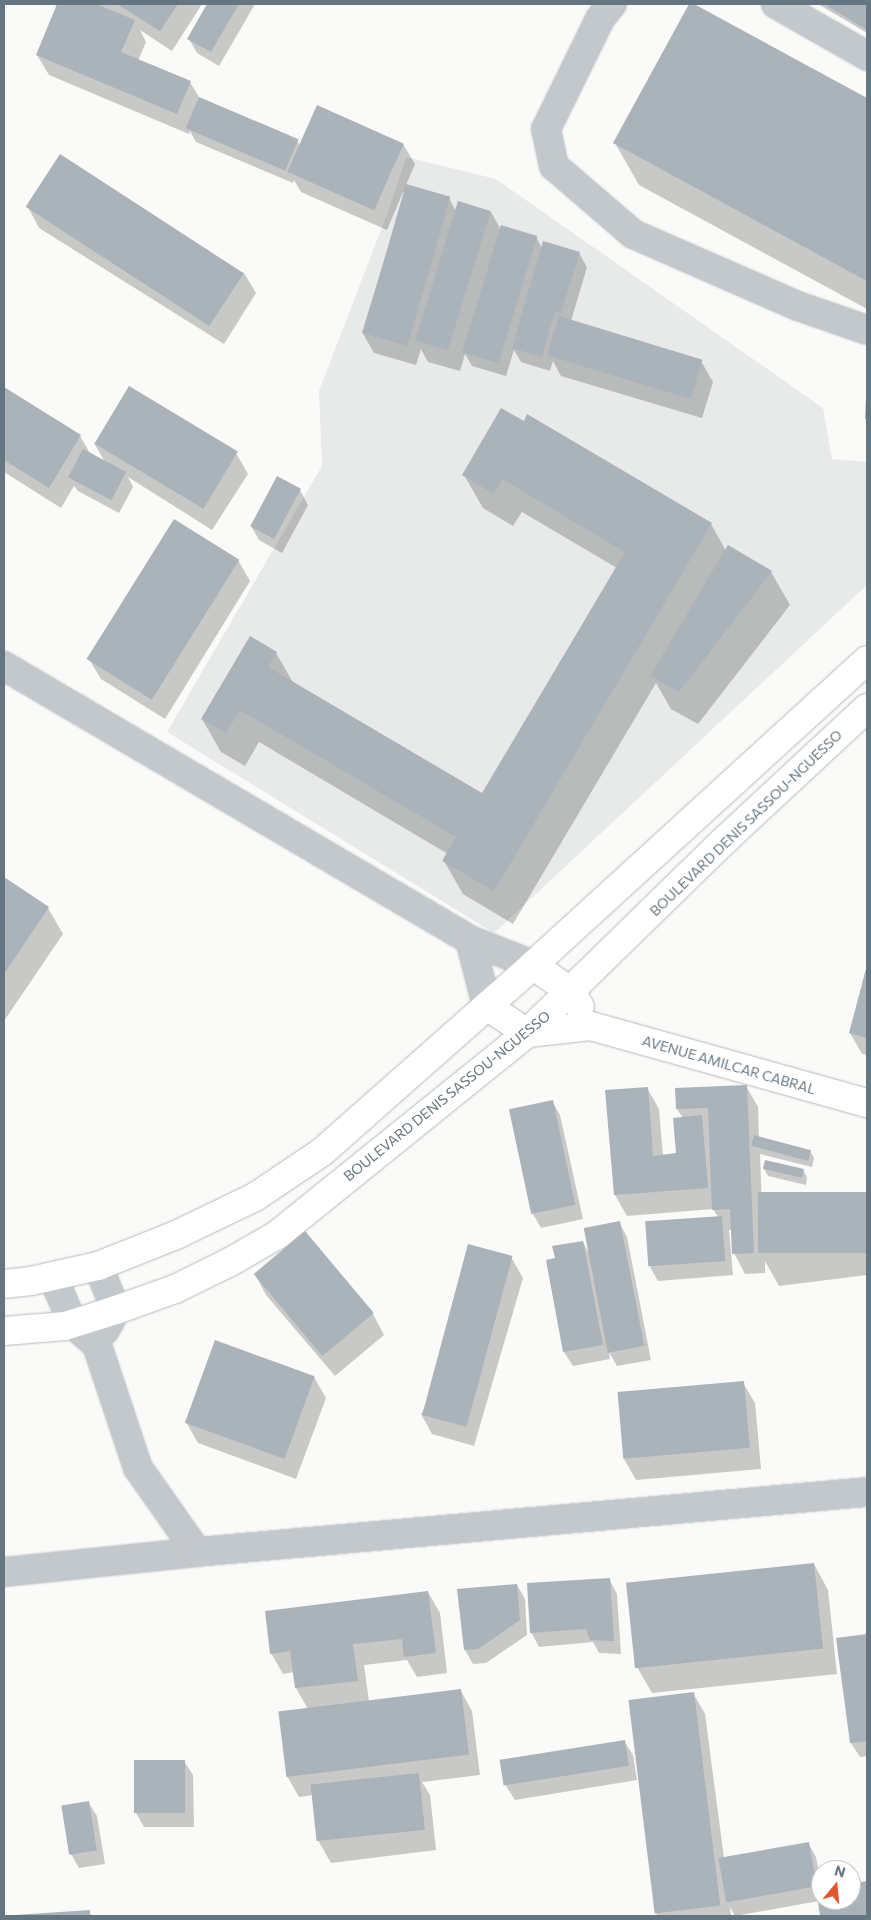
<!DOCTYPE html>
<style>
body{margin:0}
#map{position:relative;width:871px;height:1920px;overflow:hidden;background:#fafaf8;font-family:Commissioner,sans-serif}
div>[style]{position:absolute}
.built>*{inset:0;background:#e8e9e9}
.shadow>*{inset:0;background:#0003}
.building>*{inset:0;background:#aab3b9;transform-origin:0 0}
.roads{filter:drop-shadow(0 0 1px #b5babe) drop-shadow(0 0 1px #b5babe)}
.minor>*{height:28px;margin:-14px;padding:0 14px;transform-origin:14px;border-radius:14px;background:#c3c8cc}
.major>*{height:28px;margin:-14px;padding:0 14px;transform-origin:14px;border-radius:14px;background:#fff}
span{translate:-50% -50%;white-space:nowrap;text-align:center;line-height:1.15;-webkit-text-stroke:5px #fff;paint-order:stroke}
.street-label{font-size:14px;color:#657683}
.frame{position:absolute;inset:0;border:5px solid #657683;pointer-events:none}
.north{position:absolute;left:811px;top:1860px;width:50px;height:50px;box-sizing:border-box;background:#fff;border:1px solid #c1c8cd;border-radius:50%;rotate:17deg;font-size:14px;font-weight:700;line-height:20px;text-align:center;color:#657683}
.north::after{content:'';display:block;margin:auto;width:18px;height:22px;background:#e4572e;clip-path:polygon(50% 0,100% 100%,50% 72%,0 100%)}
</style>
<div id="map">
<div class="built">
<i style="clip-path:polygon(406px 157px,496px 179px,823px 408px,832px 459px,867px 462px,867px 585px,494px 933px,167px 732px,322px 466px,319px 391px,389px 209px)"></i>
</div>
<div class="shadow">
<i style="clip-path:polygon(59px 4px,93px 4px,99px 7px,98px 4px,202px 4px,172px 51px,140px 30px,146px 42px,138px 61px,190px 82px,200px 99px,297px 140px,300px 146px,403px 144px,415px 164px,406px 185px,449px 198px,456px 211px,459px 203px,491px 212px,501px 230px,536px 237px,542px 248px,579px 253px,587px 267px,571px 321px,701px 361px,713px 382px,702px 418px,561px 376px,553px 361px,550px 371px,521px 362px,514px 350px,506px 376px,472px 366px,465px 354px,460px 371px,428px 362px,421px 349px,416px 365px,374px 353px,362px 332px,405px 192px,403px 192px,387px 230px,301px 192px,294px 180px,293px 183px,196px 142px,190px 131px,189px 134px,49px 75px,37px 55px)"></i>
<i style="clip-path:polygon(209px 4px,255px 4px,219px 66px,197px 53px,189px 39px)"></i>
<i style="clip-path:polygon(691px 4px,867px 99px,867px 309px,639px 185px,615px 143px)"></i>
<i style="clip-path:polygon(818px 4px,867px 4px,867px 33px)"></i>
<i style="clip-path:polygon(28px 207px,244px 273px,256px 293px,224px 344px,39px 228px)"></i>
<i style="clip-path:polygon(4px 388px,80px 436px,91px 455px,105px 462px,94px 443px,236px 453px,248px 474px,212px 530px,128px 477px,133px 487px,119px 513px,78px 491px,74px 486px,61px 508px,4px 472px)"></i>
<i style="clip-path:polygon(502px 410px,711px 524px,726px 551px,771px 572px,790px 605px,698px 724px,671px 709px,656px 683px,513px 924px,463px 894px,444px 861px,448px 854px,259px 742px,245px 766px,221px 752px,202px 719px,276px 653px,294px 684px,482px 795px,617px 568px,522px 512px,513px 526px,483px 508px,464px 475px)"></i>
<i style="clip-path:polygon(300px 490px,308px 505px,282px 553px,259px 540px,251px 526px)"></i>
<i style="clip-path:polygon(238px 560px,250px 581px,165px 719px,101px 679px,89px 659px)"></i>
<i style="clip-path:polygon(4px 879px,48px 908px,63px 934px,4px 1021px)"></i>
<i style="clip-path:polygon(867px 968px,867px 1055px,862px 1054px,850px 1033px)"></i>
<i style="clip-path:polygon(746px 1086px,758px 1107px,759px 1138px,810px 1151px,814px 1158px,812px 1167px,760px 1154px,762px 1206px,867px 1193px,867px 1275px,779px 1286px,765px 1261px,765px 1273px,745px 1274px,734px 1253px,732px 1230px,729px 1230px,733px 1275px,658px 1281px,650px 1267px,718px 1217px,713px 1209px,627px 1216px,615px 1195px,607px 1091px,647px 1088px,659px 1109px,663px 1156px,678px 1155px,683px 1118px,677px 1109px)"></i>
<i style="clip-path:polygon(552px 1101px,560px 1115px,583px 1219px,541px 1228px,533px 1214px)"></i>
<i style="clip-path:polygon(764px 1169px,803px 1170px,807px 1177px,806px 1185px,768px 1176px)"></i>
<i style="clip-path:polygon(619px 1222px,627px 1237px,651px 1360px,617px 1366px,609px 1352px,610px 1359px,573px 1366px,564px 1352px,556px 1259px,583px 1242px,590px 1255px)"></i>
<i style="clip-path:polygon(511px 1257px,523px 1278px,474px 1446px,432px 1434px,421px 1414px)"></i>
<i style="clip-path:polygon(255px 1274px,373px 1314px,384px 1335px,335px 1376px,266px 1295px)"></i>
<i style="clip-path:polygon(314px 1377px,326px 1398px,296px 1479px,198px 1443px,186px 1422px)"></i>
<i style="clip-path:polygon(743px 1383px,755px 1403px,761px 1469px,636px 1480px,624px 1459px)"></i>
<i style="clip-path:polygon(814px 1564px,828px 1590px,837px 1674px,652px 1693px,637px 1667px,628px 1583px)"></i>
<i style="clip-path:polygon(609px 1579px,617px 1594px,621px 1654px,599px 1653px,593px 1642px,539px 1647px,531px 1632px)"></i>
<i style="clip-path:polygon(517px 1585px,525px 1599px,527px 1635px,486px 1663px,473px 1664px,465px 1650px,459px 1590px)"></i>
<i style="clip-path:polygon(428px 1592px,440px 1613px,447px 1673px,417px 1677px,407px 1660px,364px 1665px,369px 1702px,461px 1691px,472px 1711px,480px 1775px,422px 1782px,430px 1795px,436px 1850px,331px 1863px,319px 1842px,313px 1795px,299px 1797px,287px 1776px,308px 1709px,296px 1688px,294px 1672px,283px 1674px,271px 1653px)"></i>
<i style="clip-path:polygon(867px 1635px,867px 1756px,860px 1757px,851px 1743px,838px 1639px)"></i>
<i style="clip-path:polygon(693px 1693px,705px 1714px,724px 1858px,808px 1843px,816px 1857px,821px 1883px,821px 1900px,851px 1900px,851px 1885px,867px 1883px,867px 1916px,821px 1916px,819px 1901px,735px 1916px,730px 1907px,731px 1916px,658px 1916px,656px 1913px)"></i>
<i style="clip-path:polygon(624px 1741px,633px 1755px,637px 1780px,515px 1800px,506px 1786px,502px 1762px)"></i>
<i style="clip-path:polygon(184px 1761px,193px 1775px,194px 1827px,144px 1827px,136px 1813px,135px 1762px)"></i>
<i style="clip-path:polygon(88px 1802px,97px 1816px,105px 1864px,79px 1868px,71px 1854px)"></i>
<i style="clip-path:polygon(89px 1912px,92px 1916px,11px 1916px)"></i>
</div>
<div class="building">
<i style="clip-path:polygon(57px 4px,96px 4px,135px 20px,121px 52px,191px 81px,177px 114px,36px 55px)"></i>
<i style="clip-path:polygon(117px 4px,178px 4px,160px 31px)"></i>
<i style="clip-path:polygon(207px 4px,239px 4px,211px 52px,187px 39px)"></i>
<i style="clip-path:polygon(689px 4px,694px 4px,867px 98px,867px 281px,613px 143px)"></i>
<i style="clip-path:polygon(824px 4px,867px 4px,867px 30px)"></i>
<i style="left:199px;top:97px;width:108px;height:34px;rotate:23deg"></i>
<i style="left:317px;top:105px;width:95px;height:73px;rotate:24deg"></i>
<i style="left:60px;top:154px;width:219px;height:63px;rotate:33deg"></i>
<i style="left:406px;top:184px;width:46px;height:155px;rotate:16deg"></i>
<i style="left:458px;top:201px;width:34px;height:146px;rotate:17deg"></i>
<i style="left:501px;top:225px;width:38px;height:133px;rotate:17deg"></i>
<i style="clip-path:polygon(543px 241px,580px 252px,561px 313px,555px 311px,542px 357px,512px 348px)"></i>
<i style="left:559px;top:316px;width:150px;height:41px;rotate:17deg"></i>
<i style="left:129px;top:386px;width:127px;height:67px;rotate:31deg"></i>
<i style="clip-path:polygon(4px 387px,81px 435px,49px 488px,4px 460px)"></i>
<i style="clip-path:polygon(866px 398px,867px 398px,867px 419px,865px 419px)"></i>
<i style="clip-path:polygon(501px 408px,524px 421px,527px 414px,712px 523px,494px 891px,442px 861px,456px 837px,240px 710px,226px 733px,201px 719px,250px 636px,277px 652px,268px 667px,482px 793px,625px 552px,502px 479px,494px 494px,462px 475px)"></i>
<i style="left:83px;top:449px;width:49px;height:32px;rotate:28deg"></i>
<i style="left:277px;top:476px;width:27px;height:57px;rotate:28deg"></i>
<i style="left:174px;top:519px;width:77px;height:165px;rotate:32deg"></i>
<i style="clip-path:polygon(728px 545px,772px 571px,679px 692px,650px 676px)"></i>
<i style="clip-path:polygon(4px 877px,49px 907px,4px 974px)"></i>
<i style="clip-path:polygon(867px 965px,867px 1038px,849px 1033px)"></i>
<i style="clip-path:polygon(747px 1085px,754px 1253px,732px 1254px,730px 1209px,712px 1210px,708px 1108px,676px 1109px,675px 1088px)"></i>
<i style="clip-path:polygon(648px 1087px,653px 1156px,676px 1153px,673px 1118px,702px 1115px,708px 1188px,614px 1195px,605px 1090px)"></i>
<i style="left:553px;top:1100px;width:107px;height:45px;rotate:78deg"></i>
<i style="left:754px;top:1135px;width:59px;height:11px;rotate:15deg"></i>
<i style="left:765px;top:1160px;width:40px;height:9px;rotate:13deg"></i>
<i style="left:867px;top:1192px;width:61px;height:109px;rotate:90deg"></i>
<i style="left:722px;top:1216px;width:45px;height:77px;rotate:86deg"></i>
<i style="left:620px;top:1221px;width:127px;height:37px;rotate:79deg"></i>
<i style="left:305px;top:1231px;width:107px;height:67px;rotate:50deg"></i>
<i style="clip-path:polygon(583px 1241px,603px 1345px,563px 1352px,546px 1260px,555px 1258px,552px 1246px)"></i>
<i style="left:468px;top:1244px;width:46px;height:177px;rotate:15deg"></i>
<i style="left:215px;top:1340px;width:106px;height:88px;rotate:20deg"></i>
<i style="left:744px;top:1381px;width:67px;height:127px;rotate:85deg"></i>
<i style="left:814px;top:1563px;width:86px;height:189px;rotate:84deg"></i>
<i style="clip-path:polygon(610px 1578px,614px 1641px,590px 1640px,586px 1629px,530px 1633px,527px 1583px)"></i>
<i style="clip-path:polygon(517px 1584px,520px 1620px,478px 1649px,464px 1650px,457px 1589px)"></i>
<i style="clip-path:polygon(428px 1591px,436px 1653px,404px 1657px,402px 1639px,353px 1644px,358px 1681px,295px 1688px,290px 1651px,270px 1654px,265px 1611px)"></i>
<i style="clip-path:polygon(867px 1634px,867px 1741px,850px 1743px,836px 1638px)"></i>
<i style="left:461px;top:1689px;width:66px;height:184px;rotate:83deg"></i>
<i style="left:694px;top:1692px;width:215px;height:66px;rotate:83deg"></i>
<i style="left:625px;top:1740px;width:26px;height:127px;rotate:81deg"></i>
<i style="left:134px;top:1760px;width:51px;height:53px"></i>
<i style="left:419px;top:1773px;width:57px;height:109px;rotate:84deg"></i>
<i style="left:89px;top:1801px;width:50px;height:28px;rotate:81deg"></i>
<i style="left:809px;top:1842px;width:45px;height:92px;rotate:80deg"></i>
<i style="clip-path:polygon(867px 1881px,867px 1916px,820px 1916px,816px 1888px,821px 1887px,821px 1900px,851px 1900px,851px 1884px)"></i>
<i style="clip-path:polygon(90px 1910px,90px 1916px,15px 1916px,15px 1915px)"></i>
</div>
<div class="roads">
<div class="minor">
<i style="left:612px;top:4px;width:19px;rotate:129deg"></i>
<i style="left:600px;top:19px;width:123px;rotate:116.1deg"></i>
<i style="left:546px;top:129px;width:38px;rotate:78deg"></i>
<i style="left:554px;top:166px;width:104px;rotate:40.7deg"></i>
<i style="left:633px;top:234px;width:180px;rotate:23.6deg"></i>
<i style="left:798px;top:306px;width:73px;rotate:19.2deg"></i>
<i style="left:776px;top:4px;width:105px;rotate:29.7deg"></i>
<i style="left:4px;top:666px;width:541px;rotate:30.45deg"></i>
<i style="left:470px;top:940px;width:68px;rotate:21.6deg"></i>
<i style="left:470px;top:940px;width:68px;rotate:75.6deg"></i>
<i style="left:98px;top:1266px;width:48px;rotate:67.8deg"></i>
<i style="left:116px;top:1310px;width:23px;rotate:119deg"></i>
<i style="left:53px;top:1277px;width:51px;rotate:66.9deg"></i>
<i style="left:73px;top:1324px;width:32px;rotate:41deg"></i>
<i style="left:97px;top:1345px;width:130px;rotate:71.6deg"></i>
<i style="left:138px;top:1468px;width:103px;rotate:54.9deg"></i>
<i style="left:4px;top:1572px;width:194px;rotate:-5.9deg"></i>
<i style="left:197px;top:1552px;width:673px;rotate:-5.12deg"></i>
</div>
<div class="major">
<i style="left:533px;top:965px;width:47px;rotate:35.4deg"></i>
<i style="left:571px;top:992px;width:17px;rotate:59deg"></i>
<i style="left:487px;top:1006px;width:48px;rotate:34deg"></i>
<i style="left:527px;top:1033px;width:64px;rotate:-6.2deg"></i>
<i style="left:591px;top:1026px;width:287px;rotate:15.6deg"></i>
<i style="left:4px;top:1284px;width:27px;rotate:-6deg"></i>
<i style="left:31px;top:1281px;width:69px;rotate:-12.6deg"></i>
<i style="left:98px;top:1266px;width:84px;rotate:-21.7deg"></i>
<i style="left:176px;top:1235px;width:88px;rotate:-25.7deg"></i>
<i style="left:255px;top:1197px;width:81px;rotate:-33.9deg"></i>
<i style="left:322px;top:1152px;width:282px;rotate:-41.5deg"></i>
<i style="left:533px;top:965px;width:452px;rotate:-42.4deg"></i>
<i style="left:4px;top:1331px;width:61px;rotate:-4.7deg"></i>
<i style="left:65px;top:1326px;width:53px;rotate:-17.4deg"></i>
<i style="left:116px;top:1310px;width:63px;rotate:-19.6deg"></i>
<i style="left:175px;top:1289px;width:61px;rotate:-26.1deg"></i>
<i style="left:230px;top:1262px;width:54px;rotate:-29.9deg"></i>
<i style="left:277px;top:1235px;width:321px;rotate:-38.9deg"></i>
<i style="left:527px;top:1033px;width:279px;rotate:-44.3deg"></i>
<i style="left:727px;top:838px;width:191px;rotate:-42.9deg"></i>
</div>
</div>
<div class="street-label">
<span style="left:746px;top:823px;rotate:-44deg">BOULEVARD DENIS SASSOU-NGUESSO</span>
<span style="left:729px;top:1065px;rotate:16deg">AVENUE AMILCAR CABRAL</span>
<span style="left:447px;top:1096px;rotate:-39deg">BOULEVARD DENIS SASSOU-NGUESSO</span>
</div>
<div class="frame"></div>
<div class="north">N</div>
</div>
